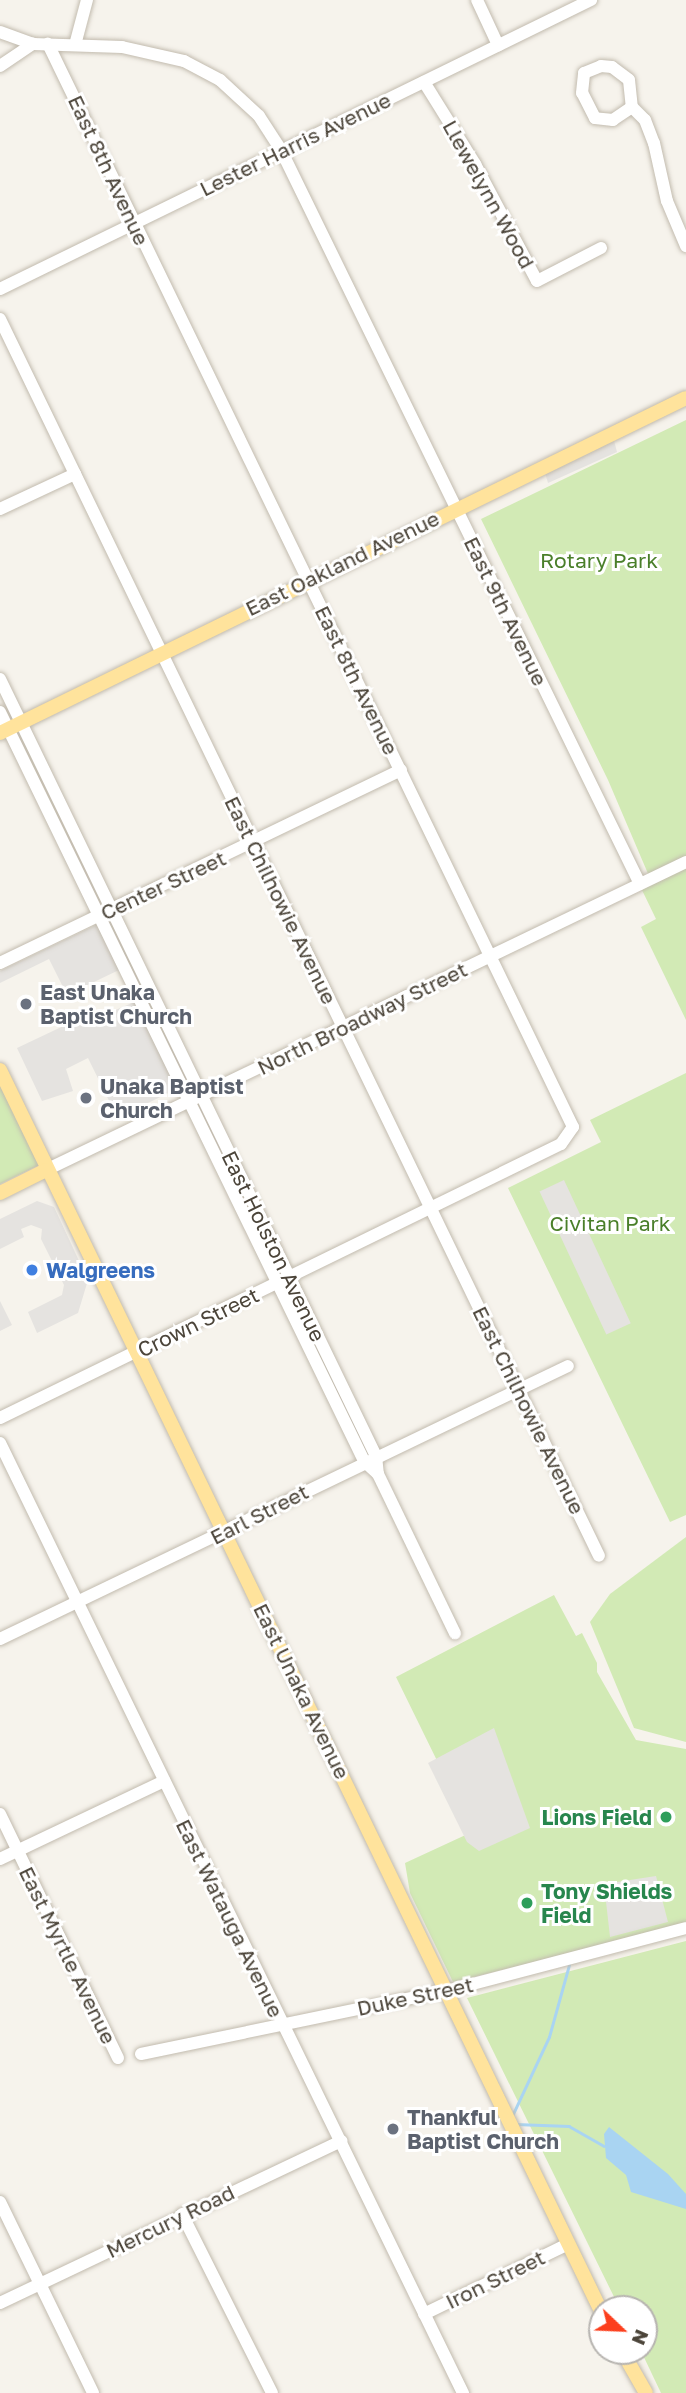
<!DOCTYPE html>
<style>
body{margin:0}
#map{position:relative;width:686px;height:2393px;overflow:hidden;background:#f6f3ec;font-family:"Golos Text",sans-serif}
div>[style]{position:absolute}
.green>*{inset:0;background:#d2eab5}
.parking>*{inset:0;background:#e5e3e0;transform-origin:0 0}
.water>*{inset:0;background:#a9d4f2}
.stream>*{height:2.5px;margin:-1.25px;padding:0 1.25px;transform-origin:1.25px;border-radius:1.25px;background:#a9d4f2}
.roads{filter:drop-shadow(0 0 2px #c2bbae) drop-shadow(0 0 2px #c2bbae)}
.minor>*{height:12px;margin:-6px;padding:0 6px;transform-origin:6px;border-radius:6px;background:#fff}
.major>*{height:14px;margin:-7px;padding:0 7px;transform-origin:7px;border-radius:7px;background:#ffe39c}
.dots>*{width:19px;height:19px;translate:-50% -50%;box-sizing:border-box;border:4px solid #fff;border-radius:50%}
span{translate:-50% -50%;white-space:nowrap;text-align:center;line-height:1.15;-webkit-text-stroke:6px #fff;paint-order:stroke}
.street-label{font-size:21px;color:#4b4439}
.park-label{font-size:21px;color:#4a7f2a}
.worship-label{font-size:21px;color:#5b616d;font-weight:700}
.left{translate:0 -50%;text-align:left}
.shop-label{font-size:21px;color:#366cbe;font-weight:700}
.leisure-label{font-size:21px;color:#27864d;font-weight:700}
.right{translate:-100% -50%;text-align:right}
.north{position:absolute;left:588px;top:2295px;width:70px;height:70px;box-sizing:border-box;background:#fff;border:2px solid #b7b4b0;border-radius:50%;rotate:113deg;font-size:19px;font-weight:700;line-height:28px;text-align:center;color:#4b4439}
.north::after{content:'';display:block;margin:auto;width:24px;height:32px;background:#fc3f1d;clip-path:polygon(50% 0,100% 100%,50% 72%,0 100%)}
</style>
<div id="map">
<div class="green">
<i style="clip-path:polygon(686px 420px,686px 857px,649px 876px,608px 780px,481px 519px)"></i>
<i style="clip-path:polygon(686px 867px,686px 1020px,641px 927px,656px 919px,641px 888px)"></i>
<i style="clip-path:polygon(686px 1073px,686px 1515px,670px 1522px,508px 1188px,601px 1142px,590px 1120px)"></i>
<i style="clip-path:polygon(0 1077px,41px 1164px,0 1184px)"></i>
<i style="clip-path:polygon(686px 1537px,686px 1742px,634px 1728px,590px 1622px,610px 1594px)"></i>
<i style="clip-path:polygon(554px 1595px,576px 1636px,582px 1633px,597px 1663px,597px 1672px,636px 1740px,686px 1749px,686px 1925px,453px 1982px,410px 1893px,405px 1863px,472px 1832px,396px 1677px)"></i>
<i style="clip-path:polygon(686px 1941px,686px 2393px,661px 2393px,641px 2351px,644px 2309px,620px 2309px,467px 1998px)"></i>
</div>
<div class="parking">
<i style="clip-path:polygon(612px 433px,617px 452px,548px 483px,543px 466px)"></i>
<i style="clip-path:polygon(100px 923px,121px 969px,67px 995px,49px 959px,0 983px,0 971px)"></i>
<i style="clip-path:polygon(139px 1000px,177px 1089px,125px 1114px,115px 1113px,88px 1058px,66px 1069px,73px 1091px,42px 1101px,17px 1048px,74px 1021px,85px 1023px)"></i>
<i style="left:564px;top:1180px;width:158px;height:27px;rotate:65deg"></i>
<i style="clip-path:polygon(37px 1201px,54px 1207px,88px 1280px,78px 1313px,37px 1333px,28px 1312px,62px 1295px,64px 1285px,41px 1239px,42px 1229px,31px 1225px,21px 1229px,24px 1237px,0 1249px,0 1219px)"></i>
<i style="clip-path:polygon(0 1301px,12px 1325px,0 1331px)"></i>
<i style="clip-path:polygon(494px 1728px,530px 1828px,479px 1851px,467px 1842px,428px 1763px)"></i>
<i style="clip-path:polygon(656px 1876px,668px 1922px,610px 1937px,604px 1884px)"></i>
</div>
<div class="water">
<i style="clip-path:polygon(609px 2127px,668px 2174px,686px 2194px,686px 2209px,631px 2192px,626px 2175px,606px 2158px,604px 2134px)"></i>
</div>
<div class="stream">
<i style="left:512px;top:2116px;width:87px;rotate:-64.9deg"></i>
<i style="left:549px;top:2037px;width:75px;rotate:-74.5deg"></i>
<i style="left:515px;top:2124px;width:54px;rotate:2.1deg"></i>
<i style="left:569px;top:2126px;width:40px;rotate:29.7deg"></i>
</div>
<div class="roads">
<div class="minor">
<i style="left:477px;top:0;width:50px;rotate:65deg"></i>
<i style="left:0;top:32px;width:35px;rotate:20deg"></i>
<i style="left:33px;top:44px;width:89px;rotate:1.9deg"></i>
<i style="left:122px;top:47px;width:64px;rotate:12.7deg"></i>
<i style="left:184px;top:61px;width:41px;rotate:27.8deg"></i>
<i style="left:220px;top:80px;width:53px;rotate:42.7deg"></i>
<i style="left:259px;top:116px;width:40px;rotate:57.1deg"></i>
<i style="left:281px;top:150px;width:817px;rotate:63.94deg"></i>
<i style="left:75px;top:45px;width:47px;rotate:-75.1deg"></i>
<i style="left:0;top:66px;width:40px;rotate:-34deg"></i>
<i style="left:424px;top:82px;width:97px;rotate:58.1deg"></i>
<i style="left:475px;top:164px;width:132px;rotate:62.1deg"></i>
<i style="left:537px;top:281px;width:72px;rotate:-27.3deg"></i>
<i style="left:632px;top:107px;width:23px;rotate:146deg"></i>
<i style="left:613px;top:120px;width:18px;rotate:-174deg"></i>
<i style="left:595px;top:118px;width:28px;rotate:-117deg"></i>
<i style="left:582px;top:93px;width:20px;rotate:-84deg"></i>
<i style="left:584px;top:73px;width:18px;rotate:-22deg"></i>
<i style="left:601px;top:66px;width:11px;rotate:5deg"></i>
<i style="left:612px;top:67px;width:21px;rotate:37deg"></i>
<i style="left:629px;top:80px;width:27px;rotate:84deg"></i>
<i style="left:632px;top:107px;width:18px;rotate:45deg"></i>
<i style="left:645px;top:120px;width:25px;rotate:69deg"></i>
<i style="left:654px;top:143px;width:59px;rotate:77.4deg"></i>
<i style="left:667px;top:201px;width:49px;rotate:67.1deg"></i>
<i style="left:0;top:289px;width:658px;rotate:-26.06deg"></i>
<i style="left:0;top:319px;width:1374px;rotate:64.16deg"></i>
<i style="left:0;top:509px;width:83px;rotate:-25deg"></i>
<i style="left:0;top:679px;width:863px;rotate:64.18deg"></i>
<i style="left:376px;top:1456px;width:18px;rotate:84deg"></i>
<i style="left:378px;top:1474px;width:177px;rotate:64.2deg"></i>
<i style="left:0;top:712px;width:833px;rotate:64.08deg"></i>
<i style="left:364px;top:1461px;width:19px;rotate:43deg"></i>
<i style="left:0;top:963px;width:445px;rotate:-25.7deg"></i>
<i style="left:46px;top:1170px;width:710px;rotate:-25.7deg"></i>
<i style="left:0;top:1418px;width:624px;rotate:-26.03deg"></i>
<i style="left:561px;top:1144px;width:21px;rotate:-55deg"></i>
<i style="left:573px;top:1127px;width:1204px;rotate:-115.86deg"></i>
<i style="left:0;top:1443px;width:1057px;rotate:64.02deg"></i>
<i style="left:0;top:1639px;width:630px;rotate:-25.67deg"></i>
<i style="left:0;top:1814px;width:271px;rotate:64.2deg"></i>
<i style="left:0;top:1859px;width:182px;rotate:-25.4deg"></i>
<i style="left:141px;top:2054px;width:311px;rotate:-11.7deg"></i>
<i style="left:446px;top:1991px;width:248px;rotate:-14.7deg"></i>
<i style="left:0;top:2202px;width:212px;rotate:64deg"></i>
<i style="left:182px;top:2214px;width:200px;rotate:63.3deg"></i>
<i style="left:0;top:2303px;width:378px;rotate:-25.4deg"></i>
<i style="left:424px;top:2314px;width:158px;rotate:-25.9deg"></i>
</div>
<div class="major">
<i style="left:0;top:733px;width:763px;rotate:-26.03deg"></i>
<i style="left:0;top:1070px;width:1381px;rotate:64.16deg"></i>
<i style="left:0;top:1193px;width:51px;rotate:-26.6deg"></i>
<i style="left:622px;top:2351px;width:48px;rotate:60.3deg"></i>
</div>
</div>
<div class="dots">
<i style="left:26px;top:1004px;background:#6b7280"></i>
<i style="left:86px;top:1098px;background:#6b7280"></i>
<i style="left:32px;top:1270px;background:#3f7fe0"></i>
<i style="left:666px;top:1817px;background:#2e9e5b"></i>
<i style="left:527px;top:1903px;background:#2e9e5b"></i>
<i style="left:393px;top:2129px;background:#6b7280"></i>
</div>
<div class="street-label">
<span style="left:295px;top:144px;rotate:-26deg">Lester Harris Avenue</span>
<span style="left:109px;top:170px;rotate:65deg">East 8th Avenue</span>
<span style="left:489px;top:194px;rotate:61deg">Llewelynn Wood</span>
<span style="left:342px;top:563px;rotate:-26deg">East Oakland Avenue</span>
<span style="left:506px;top:611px;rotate:64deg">East 9th Avenue</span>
<span style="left:357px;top:680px;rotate:64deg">East 8th Avenue</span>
<span style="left:163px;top:885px;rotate:-25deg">Center Street</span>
<span style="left:281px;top:900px;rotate:64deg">East Chilhowie Avenue</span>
<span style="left:362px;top:1018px;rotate:-26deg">North Broadway Street</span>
<span style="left:274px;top:1246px;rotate:64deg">East Holston Avenue</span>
<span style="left:198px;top:1322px;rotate:-26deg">Crown Street</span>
<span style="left:529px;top:1410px;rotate:64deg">East Chilhowie Avenue</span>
<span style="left:259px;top:1514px;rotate:-27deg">Earl Street</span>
<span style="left:302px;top:1691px;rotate:64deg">East Unaka Avenue</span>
<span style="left:230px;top:1918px;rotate:64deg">East Watauga Avenue</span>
<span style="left:68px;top:1955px;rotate:64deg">East Myrtle Avenue</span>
<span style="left:415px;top:1996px;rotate:-12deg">Duke Street</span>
<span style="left:170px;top:2221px;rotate:-26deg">Mercury Road</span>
<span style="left:495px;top:2279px;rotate:-26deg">Iron Street</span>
</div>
<div class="park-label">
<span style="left:599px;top:560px">Rotary Park</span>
<span style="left:610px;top:1223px">Civitan Park</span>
</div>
<div class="worship-label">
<span class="left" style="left:40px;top:1004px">East Unaka<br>Baptist Church</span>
<span class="left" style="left:100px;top:1098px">Unaka Baptist<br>Church</span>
<span class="left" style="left:407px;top:2129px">Thankful<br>Baptist Church</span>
</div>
<div class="shop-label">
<span class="left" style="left:46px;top:1270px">Walgreens</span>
</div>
<div class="leisure-label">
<span class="right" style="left:652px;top:1817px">Lions Field</span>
<span class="left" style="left:541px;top:1903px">Tony Shields<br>Field</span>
</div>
<div class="north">N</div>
</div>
